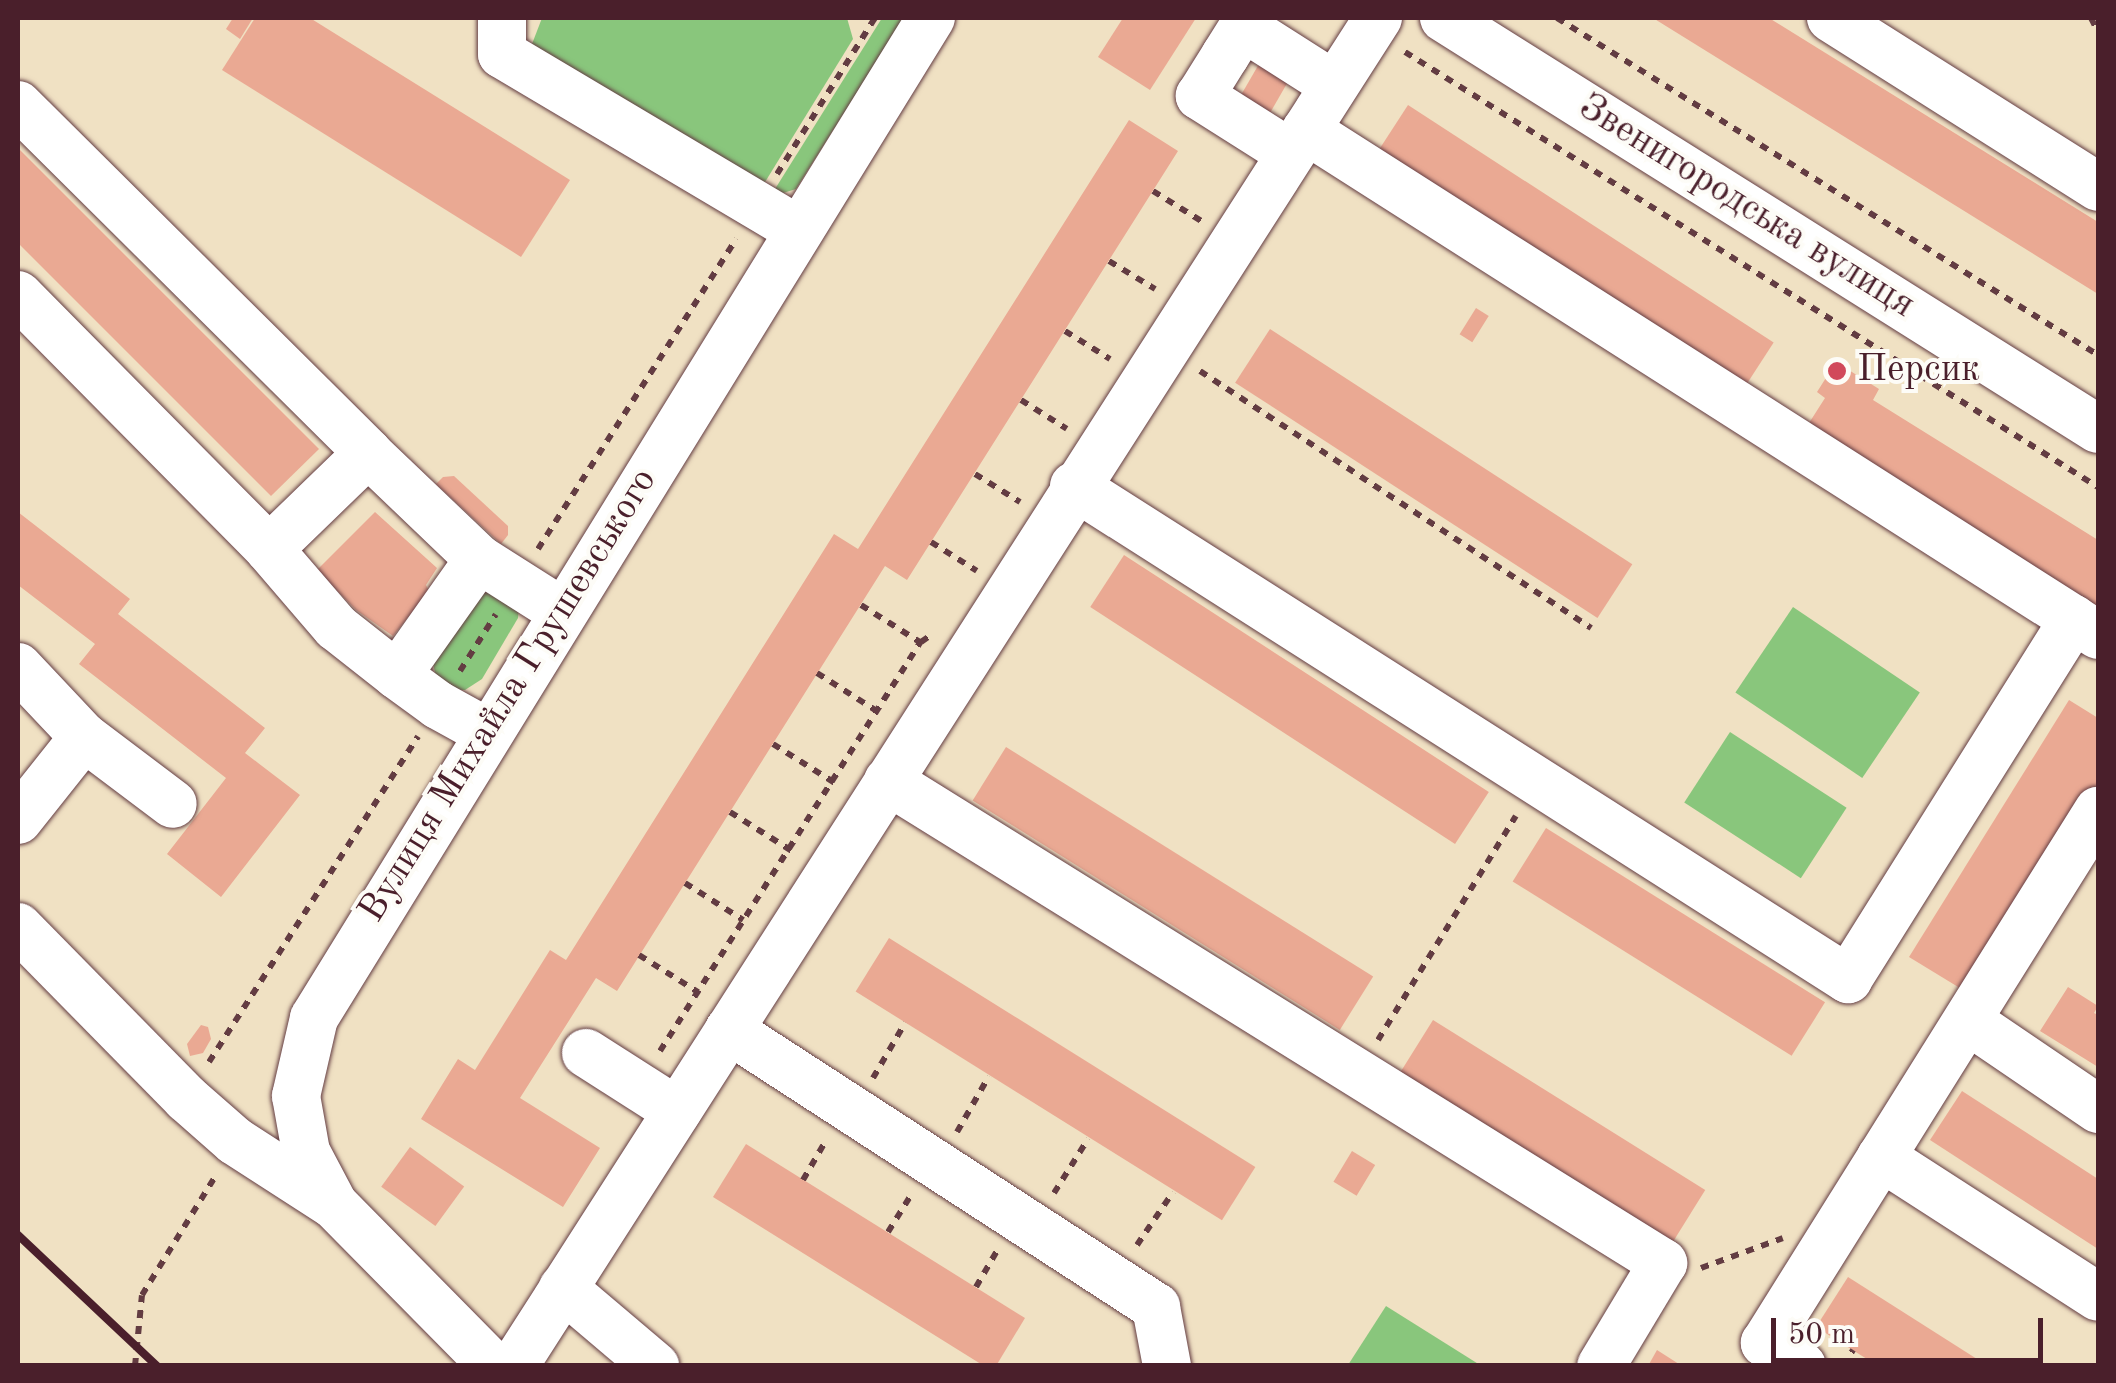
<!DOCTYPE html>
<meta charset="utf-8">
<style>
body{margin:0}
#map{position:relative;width:2116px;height:1383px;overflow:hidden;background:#f0e1c3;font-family:"Old Standard TT",serif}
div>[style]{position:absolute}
.green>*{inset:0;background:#89c67c;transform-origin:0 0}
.building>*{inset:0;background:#eaa993;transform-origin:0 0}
.path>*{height:6px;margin-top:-3px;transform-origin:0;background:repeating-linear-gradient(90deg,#633c42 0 8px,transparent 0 16px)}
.roads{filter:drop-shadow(0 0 2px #633c42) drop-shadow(0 0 2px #633c42)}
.minor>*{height:48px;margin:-24px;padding:0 24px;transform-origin:24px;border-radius:24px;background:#fff}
.rail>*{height:8px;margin:-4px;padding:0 4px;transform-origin:4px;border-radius:4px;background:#4a1f2b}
.dots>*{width:28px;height:28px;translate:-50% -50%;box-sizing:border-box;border:5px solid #fdfcf7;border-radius:50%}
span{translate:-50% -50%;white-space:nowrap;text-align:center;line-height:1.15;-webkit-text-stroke:8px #fdfcf7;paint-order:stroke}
.street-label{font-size:38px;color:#4a1f2b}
.poi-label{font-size:38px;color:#4a1f2b}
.left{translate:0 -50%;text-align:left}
.frame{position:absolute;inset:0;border:20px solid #4a1f2b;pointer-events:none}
.scale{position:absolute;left:1771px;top:1318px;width:272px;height:45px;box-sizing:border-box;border:5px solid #4a1f2b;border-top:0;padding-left:12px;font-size:30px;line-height:35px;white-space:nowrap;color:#4a1f2b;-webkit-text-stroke:8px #fdfcf7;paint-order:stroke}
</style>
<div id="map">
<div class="green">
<i style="clip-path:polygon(542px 18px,847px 18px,853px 39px,757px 195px,532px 44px)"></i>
<i style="clip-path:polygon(882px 18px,904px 18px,796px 189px,770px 197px)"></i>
<i style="clip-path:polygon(486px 586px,519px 607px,518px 618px,482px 679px,465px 690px,454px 690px,436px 678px,432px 658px)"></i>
<i style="left:1793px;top:607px;width:153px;height:103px;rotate:34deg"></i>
<i style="left:1730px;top:732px;width:139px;height:84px;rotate:33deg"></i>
<i style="clip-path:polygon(1386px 1306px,1480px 1365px,1348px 1365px)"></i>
</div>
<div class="building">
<i style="clip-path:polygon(233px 18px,253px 18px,240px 39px,226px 29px)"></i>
<i style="clip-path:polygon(255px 18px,310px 18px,570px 180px,521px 257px,222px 70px)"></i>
<i style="clip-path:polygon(1123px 18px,1196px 18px,1150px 90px,1098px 57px)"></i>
<i style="clip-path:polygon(1653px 18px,1769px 18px,2098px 222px,2098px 294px)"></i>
<i style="left:1263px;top:57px;width:34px;height:52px;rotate:30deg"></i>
<i style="left:1408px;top:105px;width:436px;height:59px;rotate:33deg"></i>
<i style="clip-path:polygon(1129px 120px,1178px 151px,907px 580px,885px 566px,617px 991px,596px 978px,520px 1098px,600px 1148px,563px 1207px,421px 1119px,458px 1059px,475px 1070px,550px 950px,566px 960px,834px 534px,858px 549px)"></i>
<i style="clip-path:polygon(18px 148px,319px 449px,271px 496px,18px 243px)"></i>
<i style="left:1476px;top:308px;width:15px;height:31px;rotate:32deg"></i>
<i style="left:1270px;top:329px;width:432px;height:64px;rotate:33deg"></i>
<i style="clip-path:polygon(1836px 362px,1879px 389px,1873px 400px,2098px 540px,2098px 618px,1802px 434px,1825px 398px,1817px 392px)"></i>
<i style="clip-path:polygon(454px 476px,508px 526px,508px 535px,501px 544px,436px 484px,443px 477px)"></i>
<i style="clip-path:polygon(18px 512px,130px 599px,118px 614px,265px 728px,245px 753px,300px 795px,221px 897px,167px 854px,226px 778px,79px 664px,95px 644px,18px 585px)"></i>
<i style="clip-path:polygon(375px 512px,437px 568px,426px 585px,429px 591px,393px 636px,356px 610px,317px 570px)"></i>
<i style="left:1124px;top:555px;width:435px;height:62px;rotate:33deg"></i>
<i style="clip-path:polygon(2069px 700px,2098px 718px,2098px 782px,1968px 993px,1909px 957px)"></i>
<i style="left:1006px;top:747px;width:433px;height:63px;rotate:32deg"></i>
<i style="left:1546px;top:828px;width:329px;height:63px;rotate:32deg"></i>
<i style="left:889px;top:938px;width:432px;height:63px;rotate:32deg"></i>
<i style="clip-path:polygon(2068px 987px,2098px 1006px,2094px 1013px,2098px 1015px,2098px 1067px,2040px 1031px)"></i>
<i style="left:1433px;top:1020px;width:321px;height:64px;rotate:32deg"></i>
<i style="clip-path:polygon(201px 1025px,208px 1027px,211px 1039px,203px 1053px,190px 1056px,187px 1044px)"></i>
<i style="clip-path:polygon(1962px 1091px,2098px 1179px,2098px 1249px,1930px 1140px)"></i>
<i style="clip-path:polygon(746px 1144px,1025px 1318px,996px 1366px,984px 1366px,713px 1197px)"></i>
<i style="left:410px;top:1147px;width:67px;height:49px;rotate:36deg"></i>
<i style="left:1352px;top:1151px;width:27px;height:36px;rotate:31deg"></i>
<i style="clip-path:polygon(1848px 1277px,1988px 1366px,1878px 1366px,1816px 1327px)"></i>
<i style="clip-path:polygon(1657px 1350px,1682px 1366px,1648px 1366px)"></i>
</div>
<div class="path">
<i style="left:1557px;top:18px;width:637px;rotate:31.92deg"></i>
<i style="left:2091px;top:18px;width:16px;rotate:63deg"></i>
<i style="left:1405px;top:52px;width:818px;rotate:32.12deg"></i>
<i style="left:777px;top:174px;width:184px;rotate:-57.9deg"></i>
<i style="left:1153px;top:191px;width:59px;rotate:31.8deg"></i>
<i style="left:1109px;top:261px;width:54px;rotate:31.3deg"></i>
<i style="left:1065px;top:331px;width:53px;rotate:31.9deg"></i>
<i style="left:1200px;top:371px;width:468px;rotate:33.3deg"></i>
<i style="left:1021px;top:400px;width:54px;rotate:32.2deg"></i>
<i style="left:975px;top:474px;width:53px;rotate:31.9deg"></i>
<i style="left:931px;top:542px;width:54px;rotate:32.2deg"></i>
<i style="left:538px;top:549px;width:368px;rotate:-57.4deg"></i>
<i style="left:861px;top:605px;width:73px;rotate:32.2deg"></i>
<i style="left:460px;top:671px;width:67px;rotate:-57.7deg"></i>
<i style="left:817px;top:673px;width:75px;rotate:32.4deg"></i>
<i style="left:773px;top:744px;width:73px;rotate:32.2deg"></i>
<i style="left:730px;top:812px;width:73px;rotate:32.2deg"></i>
<i style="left:685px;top:883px;width:69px;rotate:32.5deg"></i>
<i style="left:639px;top:955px;width:70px;rotate:32.1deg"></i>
<i style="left:1378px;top:1040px;width:263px;rotate:-58.4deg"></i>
<i style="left:660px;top:1051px;width:485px;rotate:-57.5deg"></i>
<i style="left:921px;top:642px;width:12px;rotate:-35deg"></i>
<i style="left:209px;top:1062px;width:387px;rotate:-57.3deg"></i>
<i style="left:873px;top:1078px;width:64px;rotate:-59.8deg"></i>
<i style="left:957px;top:1132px;width:64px;rotate:-60.3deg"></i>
<i style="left:803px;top:1180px;width:44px;rotate:-59.9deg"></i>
<i style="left:1054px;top:1193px;width:64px;rotate:-57.8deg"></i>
<i style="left:888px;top:1232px;width:44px;rotate:-58.1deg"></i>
<i style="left:1137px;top:1245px;width:64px;rotate:-55.8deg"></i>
<i style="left:1701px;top:1268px;width:87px;rotate:-20.1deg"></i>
<i style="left:976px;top:1287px;width:44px;rotate:-59.9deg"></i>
<i style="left:135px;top:1366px;width:71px;rotate:-84.4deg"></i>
<i style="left:142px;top:1295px;width:139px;rotate:-58.3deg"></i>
<i style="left:1843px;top:1366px;width:19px;rotate:-58deg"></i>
</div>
<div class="roads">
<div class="minor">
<i style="left:502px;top:18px;width:36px;rotate:90deg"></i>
<i style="left:502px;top:54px;width:343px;rotate:30.7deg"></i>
<i style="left:1444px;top:18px;width:772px;rotate:32.15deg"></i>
<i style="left:1831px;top:18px;width:316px;rotate:32.3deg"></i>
<i style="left:18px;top:105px;width:494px;rotate:44.8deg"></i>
<i style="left:1306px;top:130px;width:939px;rotate:32.52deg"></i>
<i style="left:1290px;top:153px;width:107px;rotate:-147.7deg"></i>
<i style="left:1200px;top:96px;width:47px;rotate:-58deg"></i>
<i style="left:1225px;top:56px;width:34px;rotate:-58deg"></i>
<i style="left:1243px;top:27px;width:108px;rotate:32.5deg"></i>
<i style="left:18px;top:295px;width:357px;rotate:45.3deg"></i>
<i style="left:1074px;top:486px;width:918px;rotate:32.5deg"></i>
<i style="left:1848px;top:979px;width:425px;rotate:-57.9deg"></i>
<i style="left:18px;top:667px;width:96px;rotate:46.7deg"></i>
<i style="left:84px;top:737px;width:106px;rotate:128.5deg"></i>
<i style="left:397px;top:675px;width:78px;rotate:-141.8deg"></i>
<i style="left:336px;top:627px;width:103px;rotate:-130.7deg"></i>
<i style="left:269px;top:549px;width:138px;rotate:-44.1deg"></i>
<i style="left:368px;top:453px;width:153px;rotate:43.7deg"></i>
<i style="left:487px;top:732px;width:56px;rotate:-151.1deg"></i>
<i style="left:438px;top:705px;width:51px;rotate:-143.8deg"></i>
<i style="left:397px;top:675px;width:142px;rotate:-54.7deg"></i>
<i style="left:479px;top:559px;width:97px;rotate:32.4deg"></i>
<i style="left:84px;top:737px;width:111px;rotate:37deg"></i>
<i style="left:888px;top:781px;width:913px;rotate:31.88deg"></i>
<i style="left:1663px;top:1263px;width:120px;rotate:121deg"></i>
<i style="left:18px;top:927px;width:240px;rotate:45.5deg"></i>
<i style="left:186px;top:1098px;width:65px;rotate:41.3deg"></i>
<i style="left:235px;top:1141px;width:114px;rotate:32.9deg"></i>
<i style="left:1970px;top:1022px;width:155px;rotate:34.2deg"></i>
<i style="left:729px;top:1030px;width:509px;rotate:32.97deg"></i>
<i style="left:1156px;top:1307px;width:60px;rotate:79.4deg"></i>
<i style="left:586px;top:1053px;width:108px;rotate:32.5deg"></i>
<i style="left:1881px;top:1157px;width:258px;rotate:32.8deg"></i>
<i style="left:563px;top:1288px;width:121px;rotate:40.3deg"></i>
<i style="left:493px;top:1366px;width:226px;rotate:-134.6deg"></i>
<i style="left:334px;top:1205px;width:60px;rotate:-117.8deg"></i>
<i style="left:306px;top:1152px;width:57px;rotate:-100.1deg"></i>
<i style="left:296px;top:1096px;width:80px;rotate:-77deg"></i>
<i style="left:314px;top:1018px;width:1175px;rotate:-58.33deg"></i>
<i style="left:514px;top:1366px;width:1601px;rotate:-57.34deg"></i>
<i style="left:1802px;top:1366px;width:44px;rotate:-148.1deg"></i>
<i style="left:1765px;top:1343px;width:628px;rotate:-57.96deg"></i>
</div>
</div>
<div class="rail">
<i style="left:18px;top:1235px;width:191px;rotate:43.3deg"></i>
</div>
<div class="dots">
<i style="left:1837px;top:371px;background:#d1495b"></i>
</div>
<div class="street-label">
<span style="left:1746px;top:207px;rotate:32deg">Звенигородська вулиця</span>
<span style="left:509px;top:696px;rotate:-58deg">Вулиця Михайла Грушевського</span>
</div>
<div class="poi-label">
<span class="left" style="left:1857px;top:371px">Персик</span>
</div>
<div class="frame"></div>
<div class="scale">50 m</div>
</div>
